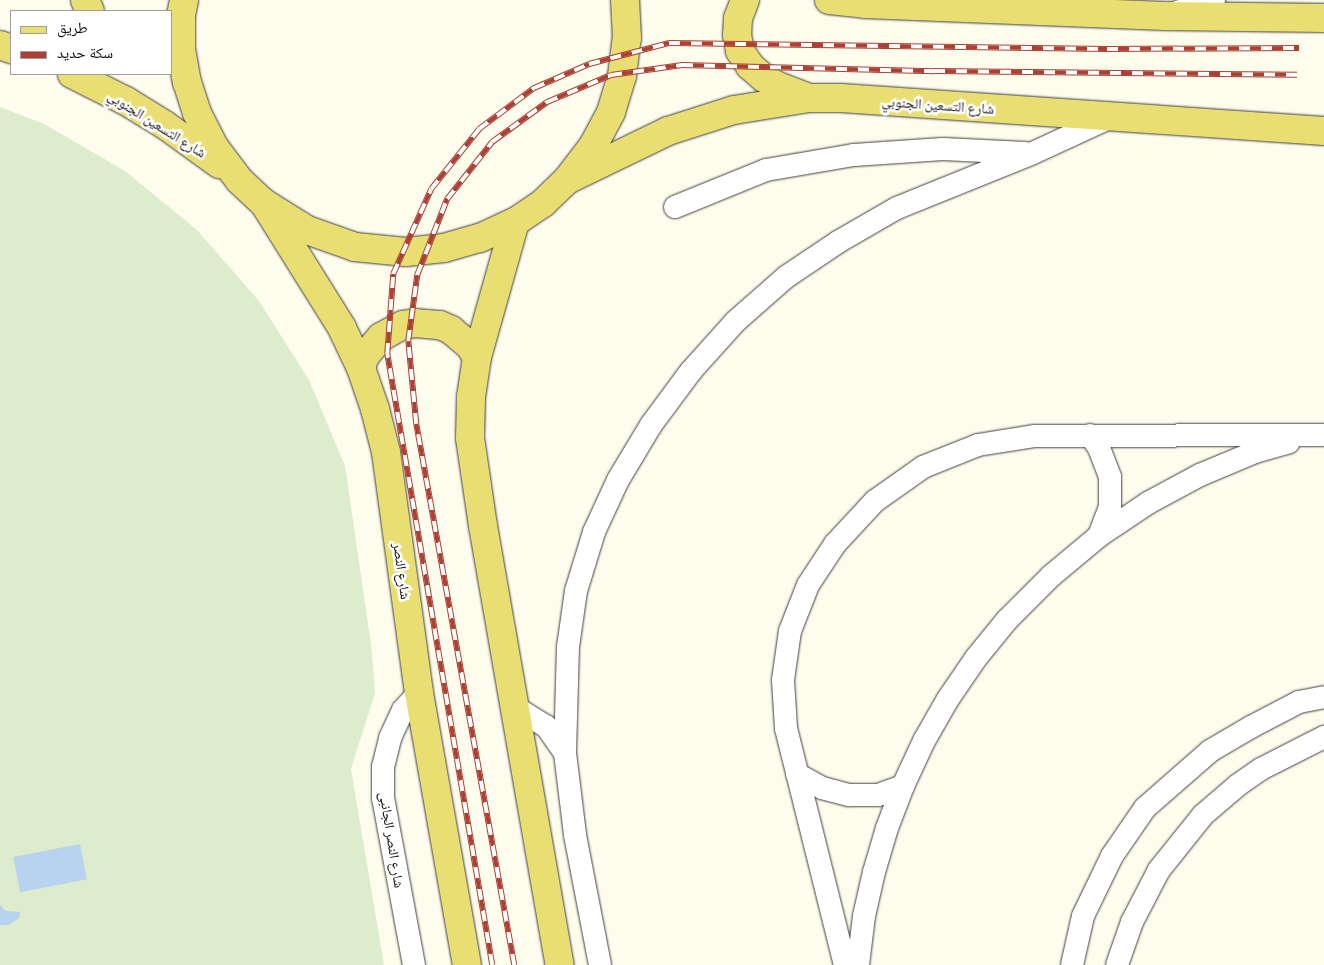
<!DOCTYPE html>
<meta charset="utf-8">
<style>
body{margin:0}
#map{position:relative;width:1324px;height:965px;overflow:hidden;background:#fdfced;font-family:"PT Serif","Noto Naskh Arabic",serif}
div>[style]{position:absolute}
.pitch>*{inset:0;background:#dceccc}
.water>*{inset:0;background:#b8d2ef;transform-origin:0 0}
.roads{filter:drop-shadow(0 0 1px #3f3f3f) drop-shadow(0 0 1px #3f3f3f)}
.minor>*{height:22px;margin:-11px;padding:0 11px;transform-origin:11px;border-radius:11px;background:#fff}
.major>*{height:28px;margin:-14px;padding:0 14px;transform-origin:14px;border-radius:14px;background:#e9de71}
.rail>*{height:5.5px;margin-top:-2.75px;transform-origin:0;background:repeating-linear-gradient(90deg,#fff 0 11px,#ad4034 0 22px);box-sizing:border-box;border-block:1px solid #ad4034}
span{translate:-50% -50%;white-space:nowrap;text-align:center;line-height:1.15;-webkit-text-stroke:5px #fff;paint-order:stroke}
.street-label{font-size:14px;color:#0c0c0c}
.legend{position:absolute;left:10px;top:10px;width:162px;height:65px;box-sizing:border-box;background:#fff;border:1px solid #9e9e9e;margin:0;padding:6px 9px;list-style:none;font-size:15px;color:#0c0c0c}
.legend li{display:flex;align-items:center;gap:10px;height:25px}
.legend b{width:25px;border:1px solid #9e9e9e}
</style>
<div id="map">
<div class="pitch">
<i style="clip-path:polygon(0 107px,44px 124px,125px 171px,197px 230px,259px 301px,309px 380px,345px 466px,371px 644px,375px 693px,351px 769px,384px 965px,0 965px)"></i>
</div>
<div class="water">
<i style="left:80px;top:844px;width:36px;height:68px;rotate:79deg"></i>
<i style="clip-path:polygon(0 905px,6px 911px,20px 912px,19px 918px,9px 925px,0 925px)"></i>
</div>
<div class="roads">
<div class="minor">
<i style="left:1177px;top:12px;width:39px;rotate:-18deg"></i>
<i style="left:675px;top:207px;width:98px;rotate:-22.1deg"></i>
<i style="left:766px;top:170px;width:89px;rotate:-9.7deg"></i>
<i style="left:854px;top:155px;width:89px;rotate:-3.9deg"></i>
<i style="left:943px;top:149px;width:82px;rotate:2.8deg"></i>
<i style="left:1090px;top:435px;width:16px;rotate:55deg"></i>
<i style="left:1099px;top:448px;width:31px;rotate:69deg"></i>
<i style="left:1110px;top:477px;width:30px;rotate:90deg"></i>
<i style="left:1110px;top:507px;width:31px;rotate:111deg"></i>
<i style="left:515px;top:707px;width:36px;rotate:32deg"></i>
<i style="left:546px;top:726px;width:33px;rotate:55deg"></i>
<i style="left:565px;top:753px;width:83px;rotate:83deg"></i>
<i style="left:575px;top:835px;width:132px;rotate:79.1deg"></i>
<i style="left:565px;top:753px;width:106px;rotate:-88.4deg"></i>
<i style="left:568px;top:647px;width:57px;rotate:-81.9deg"></i>
<i style="left:576px;top:591px;width:62px;rotate:-73deg"></i>
<i style="left:594px;top:532px;width:57px;rotate:-65.2deg"></i>
<i style="left:618px;top:480px;width:64px;rotate:-59deg"></i>
<i style="left:651px;top:425px;width:67px;rotate:-53.5deg"></i>
<i style="left:691px;top:371px;width:67px;rotate:-48deg"></i>
<i style="left:736px;top:321px;width:67px;rotate:-41.3deg"></i>
<i style="left:786px;top:277px;width:63px;rotate:-33.9deg"></i>
<i style="left:838px;top:242px;width:68px;rotate:-30deg"></i>
<i style="left:897px;top:208px;width:147px;rotate:-22deg"></i>
<i style="left:1033px;top:153px;width:86px;rotate:-24.8deg"></i>
<i style="left:797px;top:774px;width:29px;rotate:29deg"></i>
<i style="left:822px;top:788px;width:28px;rotate:15deg"></i>
<i style="left:849px;top:795px;width:29px"></i>
<i style="left:878px;top:795px;width:27px;rotate:-20deg"></i>
<i style="left:414px;top:965px;width:170px;rotate:-100.5deg"></i>
<i style="left:383px;top:798px;width:31px;rotate:-90deg"></i>
<i style="left:383px;top:767px;width:30px;rotate:-76deg"></i>
<i style="left:390px;top:738px;width:31px;rotate:-65deg"></i>
<i style="left:403px;top:710px;width:23px;rotate:-47deg"></i>
<i style="left:845px;top:965px;width:244px;rotate:-104deg"></i>
<i style="left:786px;top:728px;width:48px;rotate:-93.6deg"></i>
<i style="left:783px;top:680px;width:49px;rotate:-81.9deg"></i>
<i style="left:790px;top:631px;width:49px;rotate:-68.6deg"></i>
<i style="left:808px;top:585px;width:49px;rotate:-56.6deg"></i>
<i style="left:835px;top:544px;width:59px;rotate:-47.1deg"></i>
<i style="left:875px;top:501px;width:59px;rotate:-35.3deg"></i>
<i style="left:923px;top:467px;width:59px;rotate:-21.8deg"></i>
<i style="left:978px;top:445px;width:58px;rotate:-9deg"></i>
<i style="left:1035px;top:436px;width:289px;rotate:-0.2deg"></i>
<i style="left:858px;top:965px;width:49px;rotate:-83deg"></i>
<i style="left:864px;top:916px;width:45px;rotate:-77.2deg"></i>
<i style="left:874px;top:872px;width:46px;rotate:-73.5deg"></i>
<i style="left:887px;top:828px;width:45px;rotate:-69.1deg"></i>
<i style="left:903px;top:786px;width:50px;rotate:-65deg"></i>
<i style="left:924px;top:741px;width:48px;rotate:-60.3deg"></i>
<i style="left:948px;top:699px;width:50px;rotate:-55.7deg"></i>
<i style="left:976px;top:658px;width:49px;rotate:-50.8deg"></i>
<i style="left:1007px;top:620px;width:62px;rotate:-45deg"></i>
<i style="left:1051px;top:576px;width:62px;rotate:-39.8deg"></i>
<i style="left:1099px;top:536px;width:59px;rotate:-34deg"></i>
<i style="left:1148px;top:503px;width:59px;rotate:-28.3deg"></i>
<i style="left:1200px;top:475px;width:60px;rotate:-22.7deg"></i>
<i style="left:1255px;top:452px;width:35px;rotate:-16deg"></i>
<i style="left:1072px;top:965px;width:50px;rotate:-77.3deg"></i>
<i style="left:1083px;top:916px;width:67px;rotate:-64.2deg"></i>
<i style="left:1112px;top:856px;width:58px;rotate:-55.5deg"></i>
<i style="left:1145px;top:808px;width:86px;rotate:-41.2deg"></i>
<i style="left:1210px;top:751px;width:48px;rotate:-30.3deg"></i>
<i style="left:1251px;top:727px;width:54px;rotate:-27.5deg"></i>
<i style="left:1299px;top:702px;width:25px;rotate:-11deg"></i>
<i style="left:1117px;top:965px;width:46px;rotate:-70.8deg"></i>
<i style="left:1132px;top:922px;width:59px;rotate:-62.6deg"></i>
<i style="left:1159px;top:870px;width:70px;rotate:-51.3deg"></i>
<i style="left:1203px;top:815px;width:46px;rotate:-40.6deg"></i>
<i style="left:1238px;top:785px;width:28px;rotate:-35deg"></i>
<i style="left:1261px;top:769px;width:71px;rotate:-26.9deg"></i>
</div>
<div class="major">
<i style="left:85px;top:0;width:12px;rotate:66deg"></i>
<i style="left:184px;top:0;width:16px;rotate:101deg"></i>
<i style="left:181px;top:16px;width:33px;rotate:90deg"></i>
<i style="left:181px;top:49px;width:34px;rotate:80deg"></i>
<i style="left:187px;top:82px;width:33px;rotate:72deg"></i>
<i style="left:197px;top:113px;width:39px;rotate:63deg"></i>
<i style="left:215px;top:148px;width:40px;rotate:53deg"></i>
<i style="left:239px;top:180px;width:34px;rotate:43deg"></i>
<i style="left:264px;top:203px;width:51px;rotate:32.1deg"></i>
<i style="left:307px;top:230px;width:51px;rotate:19.5deg"></i>
<i style="left:355px;top:247px;width:51px;rotate:5.6deg"></i>
<i style="left:406px;top:252px;width:38px;rotate:-6deg"></i>
<i style="left:444px;top:248px;width:37px;rotate:-16deg"></i>
<i style="left:480px;top:238px;width:38px;rotate:-25deg"></i>
<i style="left:515px;top:222px;width:34px;rotate:-34deg"></i>
<i style="left:543px;top:203px;width:33px;rotate:-44deg"></i>
<i style="left:567px;top:180px;width:43px;rotate:-52.6deg"></i>
<i style="left:593px;top:146px;width:38px;rotate:-62deg"></i>
<i style="left:611px;top:112px;width:38px;rotate:-73deg"></i>
<i style="left:622px;top:76px;width:38px;rotate:-83deg"></i>
<i style="left:627px;top:38px;width:38px;rotate:-93deg"></i>
<i style="left:745px;top:0;width:19px;rotate:111deg"></i>
<i style="left:738px;top:18px;width:17px;rotate:93deg"></i>
<i style="left:737px;top:35px;width:16px;rotate:79deg"></i>
<i style="left:740px;top:51px;width:18px;rotate:56deg"></i>
<i style="left:750px;top:66px;width:18px;rotate:41deg"></i>
<i style="left:764px;top:78px;width:16px;rotate:30deg"></i>
<i style="left:778px;top:86px;width:30px;rotate:21deg"></i>
<i style="left:829px;top:0;width:36px;rotate:6deg"></i>
<i style="left:865px;top:4px;width:300px;rotate:2.3deg"></i>
<i style="left:1165px;top:16px;width:159px;rotate:0.7deg"></i>
<i style="left:0;top:45px;width:12px;rotate:20deg"></i>
<i style="left:72px;top:74px;width:60px;rotate:26.6deg"></i>
<i style="left:126px;top:101px;width:46px;rotate:31.6deg"></i>
<i style="left:165px;top:125px;width:67px;rotate:35.8deg"></i>
<i style="left:567px;top:180px;width:112px;rotate:-25.9deg"></i>
<i style="left:668px;top:131px;width:69px;rotate:-17.7deg"></i>
<i style="left:734px;top:110px;width:76px;rotate:-9.1deg"></i>
<i style="left:809px;top:98px;width:32px"></i>
<i style="left:841px;top:98px;width:484px;rotate:3.9deg"></i>
<i style="left:264px;top:203px;width:147px;rotate:58deg"></i>
<i style="left:342px;top:328px;width:44px;rotate:64.6deg"></i>
<i style="left:361px;top:368px;width:43px;rotate:71.1deg"></i>
<i style="left:375px;top:409px;width:44px;rotate:75.7deg"></i>
<i style="left:386px;top:452px;width:243px;rotate:82.2deg"></i>
<i style="left:419px;top:693px;width:276px;rotate:80deg"></i>
<i style="left:515px;top:222px;width:140px;rotate:105.7deg"></i>
<i style="left:477px;top:357px;width:40px;rotate:98.5deg"></i>
<i style="left:471px;top:397px;width:41px;rotate:91.4deg"></i>
<i style="left:470px;top:438px;width:89px;rotate:81.6deg"></i>
<i style="left:483px;top:526px;width:446px;rotate:80.1deg"></i>
<i style="left:361px;top:368px;width:13px;rotate:-72deg"></i>
<i style="left:365px;top:356px;width:25px;rotate:-50deg"></i>
<i style="left:381px;top:337px;width:25px;rotate:-29deg"></i>
<i style="left:403px;top:325px;width:12px;rotate:-9deg"></i>
<i style="left:415px;top:323px;width:25px;rotate:5deg"></i>
<i style="left:440px;top:325px;width:12px;rotate:24deg"></i>
<i style="left:451px;top:330px;width:25px;rotate:40deg"></i>
<i style="left:470px;top:346px;width:13px;rotate:58deg"></i>
</div>
</div>
<div class="rail">
<i style="left:492px;top:965px;width:620px;rotate:-99.75deg"></i>
<i style="left:387px;top:354px;width:80px;rotate:-85.7deg"></i>
<i style="left:393px;top:274px;width:93px;rotate:-65.9deg"></i>
<i style="left:431px;top:189px;width:77px;rotate:-51.3deg"></i>
<i style="left:479px;top:129px;width:69px;rotate:-36.7deg"></i>
<i style="left:534px;top:88px;width:60px;rotate:-23.6deg"></i>
<i style="left:589px;top:64px;width:83px;rotate:-14.7deg"></i>
<i style="left:669px;top:43px;width:438px;rotate:0.8deg"></i>
<i style="left:1107px;top:49px;width:192px;rotate:-0.3deg"></i>
<i style="left:514px;top:965px;width:550px;rotate:-100.27deg"></i>
<i style="left:416px;top:424px;width:83px;rotate:-95.5deg"></i>
<i style="left:408px;top:341px;width:67px;rotate:-82.2deg"></i>
<i style="left:417px;top:275px;width:82px;rotate:-68.5deg"></i>
<i style="left:447px;top:199px;width:73px;rotate:-51.7deg"></i>
<i style="left:492px;top:142px;width:68px;rotate:-36deg"></i>
<i style="left:547px;top:102px;width:69px;rotate:-22.9deg"></i>
<i style="left:611px;top:75px;width:72px;rotate:-8deg"></i>
<i style="left:682px;top:65px;width:252px;rotate:1.4deg"></i>
<i style="left:934px;top:71px;width:363px;rotate:0.6deg"></i>
</div>
<div class="street-label">
<span style="left:938px;top:105px;rotate:4deg">شارع التسعين الجنوبي</span>
<span style="left:157px;top:124px;rotate:32deg">شارع التسعين الجنوبي</span>
<span style="left:402px;top:571px;rotate:82deg">شارع النصر</span>
<span style="left:392px;top:840px;rotate:81deg">شارع النصر الجانبى</span>
</div>
<ul class="legend">
<li><b style="height:6px;background:#e9de71"></b>طريق</li>
<li><b style="height:6px;background:#ad4034"></b>سكة حديد</li>
</ul>
</div>
